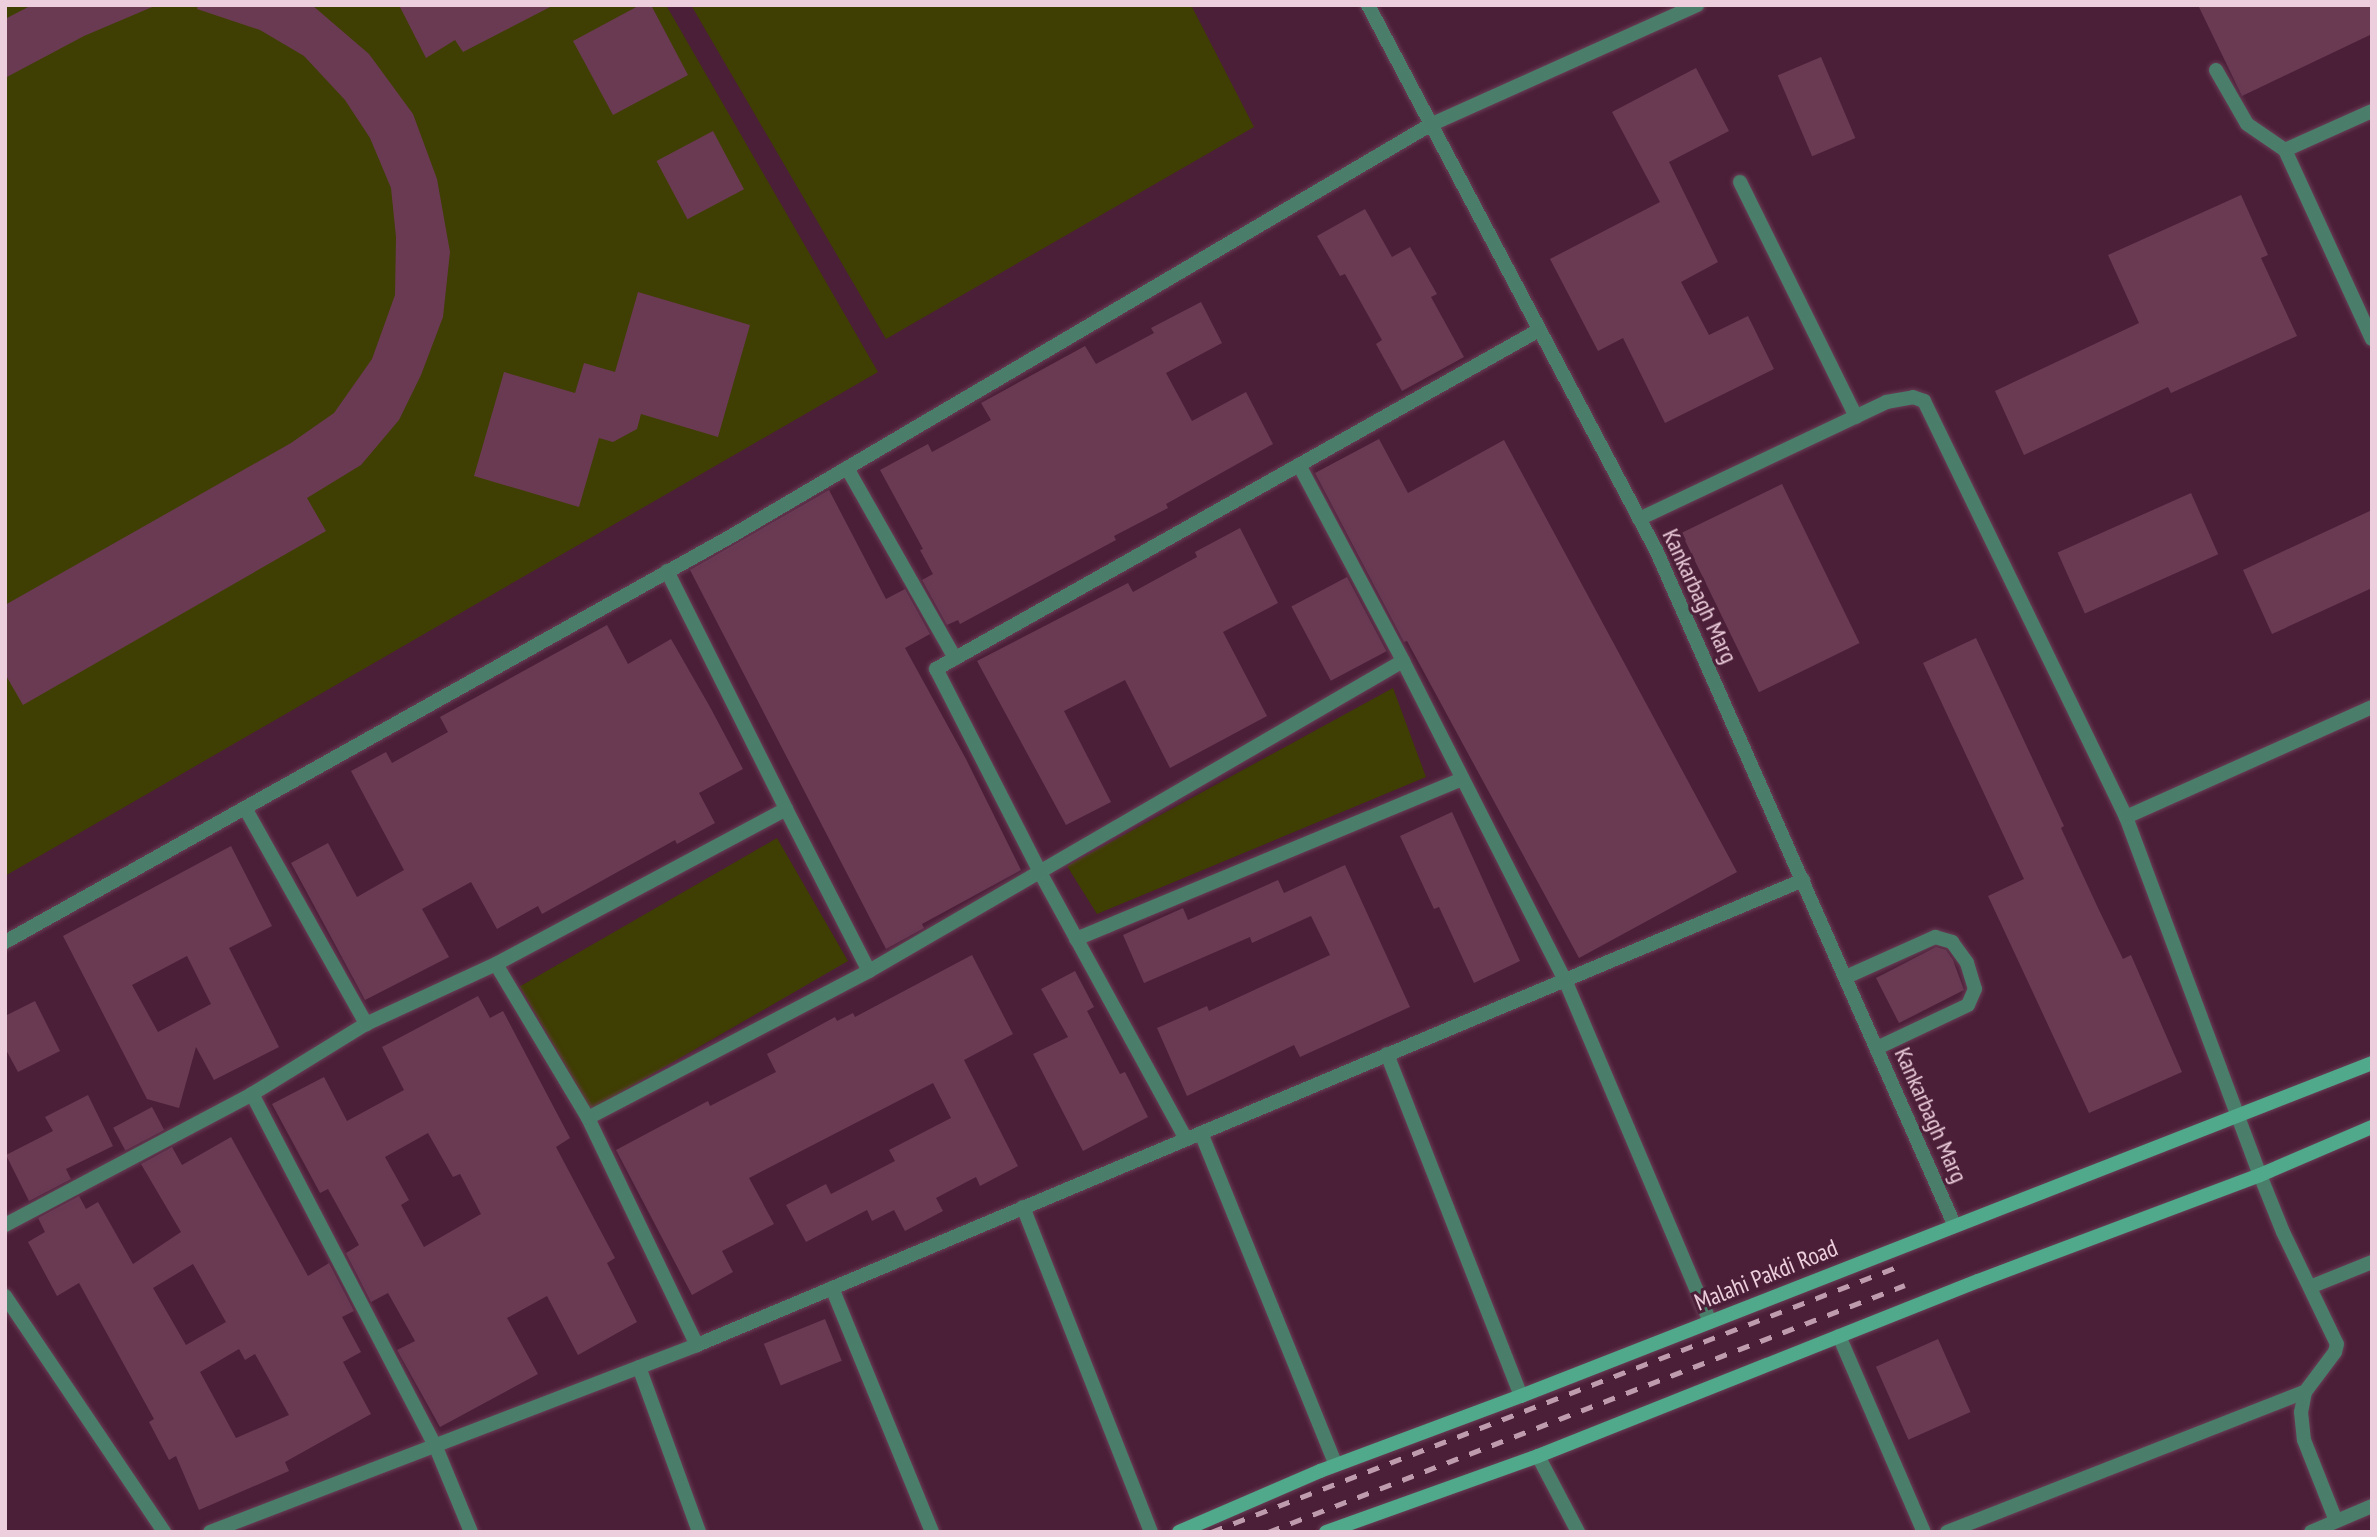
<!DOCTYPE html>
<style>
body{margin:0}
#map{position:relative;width:2377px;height:1537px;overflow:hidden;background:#4c1f38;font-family:"PT Sans Narrow",sans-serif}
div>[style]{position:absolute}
.green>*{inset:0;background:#3f3e03;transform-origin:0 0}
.building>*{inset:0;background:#6a3a53;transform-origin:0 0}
.roads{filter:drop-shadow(0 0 2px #693e56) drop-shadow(0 0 2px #693e56)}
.service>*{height:14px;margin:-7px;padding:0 7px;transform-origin:7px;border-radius:7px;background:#4a7e6b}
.minor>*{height:14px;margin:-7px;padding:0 7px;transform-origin:7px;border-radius:7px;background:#4a7e6b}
.secondary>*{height:14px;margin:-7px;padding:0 7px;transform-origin:7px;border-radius:7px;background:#51a98b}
.rail>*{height:5px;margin-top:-2.5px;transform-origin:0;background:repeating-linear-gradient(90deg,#be9bad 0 12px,transparent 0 24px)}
span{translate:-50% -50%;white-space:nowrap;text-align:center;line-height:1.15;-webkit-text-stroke:6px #4c1f38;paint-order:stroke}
.street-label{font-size:24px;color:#eccedc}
.frame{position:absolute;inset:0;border:7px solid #eccedc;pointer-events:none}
</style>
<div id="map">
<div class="green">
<i style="clip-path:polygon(5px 5px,666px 5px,878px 372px,5px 876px)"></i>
<i style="clip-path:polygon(691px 5px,1191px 5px,1254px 127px,886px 339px)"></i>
<i style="clip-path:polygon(1393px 688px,1426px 777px,1097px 914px,1067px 866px)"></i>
<i style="left:777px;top:838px;width:142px;height:297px;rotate:60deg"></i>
</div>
<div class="building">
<i style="clip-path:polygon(32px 5px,157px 5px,84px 36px,5px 78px,5px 19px)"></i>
<i style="clip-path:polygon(198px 5px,312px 5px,369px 54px,413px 114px,437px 179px,450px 252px,443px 317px,421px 375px,399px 420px,361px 465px,307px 498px,326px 531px,23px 705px,5px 674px,5px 605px,291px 443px,334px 413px,372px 359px,395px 295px,396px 237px,391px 188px,370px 138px,345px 100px,304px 56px,260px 30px,197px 9px)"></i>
<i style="clip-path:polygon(399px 5px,554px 5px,463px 52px,455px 40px,426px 58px)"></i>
<i style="clip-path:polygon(640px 5px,651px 5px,688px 75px,613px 115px,573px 41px)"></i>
<i style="clip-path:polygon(2198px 5px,2372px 5px,2372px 34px,2242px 96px)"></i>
<i style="left:1821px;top:57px;width:88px;height:47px;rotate:67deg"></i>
<i style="clip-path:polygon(1696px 68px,1729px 131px,1669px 162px,1718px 262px,1681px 282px,1709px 335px,1748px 316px,1774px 369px,1665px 423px,1623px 338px,1598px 351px,1550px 259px,1660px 202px,1612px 112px)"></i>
<i style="left:713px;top:131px;width:66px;height:64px;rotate:62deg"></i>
<i style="clip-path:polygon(2241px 195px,2268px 255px,2261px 258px,2297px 336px,2171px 393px,2168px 387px,2024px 455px,1995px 391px,2139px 323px,2108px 255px)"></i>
<i style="clip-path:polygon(1365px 209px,1392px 257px,1410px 247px,1437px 294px,1431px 297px,1464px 357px,1402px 391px,1376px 344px,1382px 340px,1345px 274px,1340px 276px,1317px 236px)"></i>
<i style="clip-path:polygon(638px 292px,750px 325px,718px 437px,641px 414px,637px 429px,613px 442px,599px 438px,579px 507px,474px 476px,504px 372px,575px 393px,584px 363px,615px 372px)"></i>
<i style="clip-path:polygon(1201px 302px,1222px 343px,1166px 373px,1192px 421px,1246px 392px,1273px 444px,1166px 504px,1168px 508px,1114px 536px,1116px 540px,960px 624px,958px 620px,947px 625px,922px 580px,933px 574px,920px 550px,923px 549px,880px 470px,928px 444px,932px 452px,991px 420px,981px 403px,1085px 346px,1096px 364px,1154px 333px,1151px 328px)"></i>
<i style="clip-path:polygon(1379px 439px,1408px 493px,1504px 440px,1737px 872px,1579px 958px,1407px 641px,1404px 642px,1315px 473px)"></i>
<i style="left:1782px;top:484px;width:177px;height:112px;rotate:64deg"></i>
<i style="clip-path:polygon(829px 490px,886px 599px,905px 589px,930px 634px,905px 648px,966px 759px,1021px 870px,922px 924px,924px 928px,886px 949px,690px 570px)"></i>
<i style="left:2191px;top:493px;width:67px;height:146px;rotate:66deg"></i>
<i style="clip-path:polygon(2372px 510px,2372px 588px,2272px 634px,2243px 570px)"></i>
<i style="clip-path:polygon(1240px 528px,1278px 603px,1223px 632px,1267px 716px,1170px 768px,1125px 680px,1064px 711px,1111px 802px,1066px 825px,977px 661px,1128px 583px,1133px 592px,1197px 557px,1195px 552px)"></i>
<i style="left:1347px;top:577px;width:84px;height:63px;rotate:62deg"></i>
<i style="clip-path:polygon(607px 625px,628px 664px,671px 639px,710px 707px,743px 769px,699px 793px,715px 823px,677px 844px,675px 840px,542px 914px,538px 906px,497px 929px,471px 882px,422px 909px,449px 957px,365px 1000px,291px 863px,328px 843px,357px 897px,404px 870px,351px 771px,386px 752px,392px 763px,448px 732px,440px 717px)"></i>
<i style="clip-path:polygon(1976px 638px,2064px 826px,2061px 828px,2098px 908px,2123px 959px,2131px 955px,2182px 1072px,2089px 1113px,1988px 896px,2024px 879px,1923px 663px)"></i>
<i style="clip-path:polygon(1452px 812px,1520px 961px,1474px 983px,1439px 907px,1434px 909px,1400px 836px)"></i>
<i style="clip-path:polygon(evenodd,231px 846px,272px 926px,229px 948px,279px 1047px,214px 1080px,196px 1047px,179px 1108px,147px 1099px,63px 936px,231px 846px,187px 956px,211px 1004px,158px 1032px,132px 985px,187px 956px)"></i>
<i style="clip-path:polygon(1345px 865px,1410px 1007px,1300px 1057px,1294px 1045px,1187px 1096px,1157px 1028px,1207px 1006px,1209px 1011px,1330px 955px,1311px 916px,1252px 943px,1250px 937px,1144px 983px,1123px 935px,1183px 908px,1188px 920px,1278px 880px,1284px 893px)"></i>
<i style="clip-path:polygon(1936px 947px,1946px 950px,1953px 960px,1964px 990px,1899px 1023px,1876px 978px)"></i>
<i style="clip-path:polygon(972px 955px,1013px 1034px,964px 1060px,1018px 1166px,980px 1186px,976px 1177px,936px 1198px,943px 1211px,905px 1231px,894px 1210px,872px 1221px,867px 1210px,806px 1242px,786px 1205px,826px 1184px,831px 1194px,895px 1161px,889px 1150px,951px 1118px,933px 1083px,749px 1178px,774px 1224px,722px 1251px,733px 1272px,692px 1295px,616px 1150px,708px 1101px,710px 1106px,776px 1072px,767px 1054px,835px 1017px,837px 1021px,853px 1013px,855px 1017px)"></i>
<i style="clip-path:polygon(1075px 971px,1094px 1007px,1087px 1011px,1120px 1074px,1125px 1072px,1148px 1117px,1083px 1151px,1033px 1054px,1068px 1037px,1041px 989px)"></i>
<i style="clip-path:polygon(evenodd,478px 996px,490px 1018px,503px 1011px,570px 1138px,556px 1147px,615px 1258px,607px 1263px,637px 1322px,578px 1355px,547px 1296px,507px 1318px,538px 1374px,440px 1427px,397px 1350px,415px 1341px,388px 1293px,371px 1302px,346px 1253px,359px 1245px,328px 1189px,320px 1193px,272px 1104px,324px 1077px,347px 1121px,404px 1090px,382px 1047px,478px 996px,428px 1133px,453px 1177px,460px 1174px,481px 1214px,424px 1247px,401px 1205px,409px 1200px,385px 1157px,428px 1133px)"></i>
<i style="clip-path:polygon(35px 1001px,60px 1051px,18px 1072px,5px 1048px,5px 1016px)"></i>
<i style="clip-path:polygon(88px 1095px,113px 1146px,66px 1169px,71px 1179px,29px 1201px,6px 1155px,53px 1131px,45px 1117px)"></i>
<i style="left:152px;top:1107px;width:26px;height:44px;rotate:62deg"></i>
<i style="clip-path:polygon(evenodd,231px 1137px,308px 1276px,329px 1263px,354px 1311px,342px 1317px,361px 1352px,343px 1362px,371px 1414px,285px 1462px,289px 1471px,199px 1510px,176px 1456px,169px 1460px,149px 1422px,154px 1419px,79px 1283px,57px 1296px,28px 1242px,45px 1232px,38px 1218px,79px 1196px,86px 1209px,98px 1202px,133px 1264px,181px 1232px,141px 1164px,172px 1147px,182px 1165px,231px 1137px,193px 1264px,226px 1322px,186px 1345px,153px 1288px,193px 1264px,231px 1137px,239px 1349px,245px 1360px,255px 1354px,289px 1415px,236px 1438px,200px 1372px,239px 1349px)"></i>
<i style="left:825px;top:1319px;width:45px;height:66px;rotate:68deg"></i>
<i style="left:1938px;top:1339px;width:80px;height:68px;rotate:66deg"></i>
</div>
<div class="roads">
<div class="service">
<i style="left:1740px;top:182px;width:262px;rotate:63.7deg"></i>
<i style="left:1846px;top:977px;width:98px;rotate:-24.2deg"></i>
<i style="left:1935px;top:937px;width:18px;rotate:16deg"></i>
<i style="left:1952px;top:942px;width:26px;rotate:54deg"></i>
<i style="left:1967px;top:963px;width:27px;rotate:73deg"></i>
<i style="left:1975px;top:989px;width:17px;rotate:114deg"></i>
<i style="left:1968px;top:1005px;width:101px;rotate:154.7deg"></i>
</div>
<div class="minor">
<i style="left:1368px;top:5px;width:616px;rotate:62.15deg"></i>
<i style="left:1656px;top:550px;width:737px;rotate:66.15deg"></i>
<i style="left:2216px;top:70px;width:62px;rotate:60.1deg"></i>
<i style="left:2247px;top:124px;width:46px;rotate:34.4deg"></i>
<i style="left:2285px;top:150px;width:208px;rotate:65.3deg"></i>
<i style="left:2285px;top:150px;width:95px;rotate:-24.1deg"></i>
<i style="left:1299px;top:465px;width:222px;rotate:62deg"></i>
<i style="left:847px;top:468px;width:219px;rotate:60.4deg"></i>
<i style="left:1639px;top:519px;width:273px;rotate:-25.3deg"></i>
<i style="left:1886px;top:402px;width:27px;rotate:-10deg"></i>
<i style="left:1913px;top:397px;width:12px;rotate:20deg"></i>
<i style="left:1924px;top:401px;width:462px;rotate:64.1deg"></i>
<i style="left:2126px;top:817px;width:382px;rotate:69.5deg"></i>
<i style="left:2260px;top:1175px;width:61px;rotate:68deg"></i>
<i style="left:2283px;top:1232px;width:124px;rotate:64.3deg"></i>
<i style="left:2337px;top:1344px;width:8px;rotate:104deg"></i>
<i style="left:2335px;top:1352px;width:50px;rotate:126.9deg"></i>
<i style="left:2305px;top:1392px;width:20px;rotate:101deg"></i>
<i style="left:2301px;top:1412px;width:28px;rotate:84deg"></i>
<i style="left:2304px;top:1440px;width:87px;rotate:68.4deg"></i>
<i style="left:667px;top:571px;width:266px;rotate:63.4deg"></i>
<i style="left:245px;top:808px;width:248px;rotate:60.7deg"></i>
<i style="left:2126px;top:817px;width:269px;rotate:-24.1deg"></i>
<i style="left:1076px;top:939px;width:418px;rotate:-22.5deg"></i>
<i style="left:5px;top:942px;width:828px;rotate:-29.2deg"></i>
<i style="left:728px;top:538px;width:814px;rotate:-30.47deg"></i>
<i style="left:1430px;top:125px;width:293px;rotate:-24.2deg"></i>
<i style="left:869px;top:971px;width:617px;rotate:-30.14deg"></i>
<i style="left:1403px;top:661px;width:358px;rotate:63.1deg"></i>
<i style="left:1565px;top:980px;width:371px;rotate:67deg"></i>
<i style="left:1387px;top:1054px;width:367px;rotate:68.6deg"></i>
<i style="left:252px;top:1094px;width:396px;rotate:62.5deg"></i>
<i style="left:435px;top:1445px;width:94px;rotate:67.5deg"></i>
<i style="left:588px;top:1118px;width:252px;rotate:64.4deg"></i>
<i style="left:1201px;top:1133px;width:358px;rotate:67.9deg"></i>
<i style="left:1186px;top:1139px;width:304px;rotate:-118.7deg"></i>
<i style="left:1040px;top:872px;width:228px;rotate:-117.1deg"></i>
<i style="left:936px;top:669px;width:692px;rotate:-29.34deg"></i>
<i style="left:1023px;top:1207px;width:349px;rotate:68.5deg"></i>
<i style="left:5px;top:1225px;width:280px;rotate:-27.9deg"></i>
<i style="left:252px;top:1094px;width:134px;rotate:-31.6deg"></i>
<i style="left:366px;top:1024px;width:143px;rotate:-24.8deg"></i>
<i style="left:496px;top:964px;width:329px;rotate:-28.1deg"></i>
<i style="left:786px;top:809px;width:182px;rotate:62.9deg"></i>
<i style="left:869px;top:971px;width:317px;rotate:152.4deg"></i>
<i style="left:588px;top:1118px;width:179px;rotate:-120.9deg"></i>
<i style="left:2310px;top:1287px;width:67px;rotate:-22deg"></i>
<i style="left:832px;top:1288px;width:264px;rotate:67.7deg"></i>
<i style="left:5px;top:1296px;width:285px;rotate:56deg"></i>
<i style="left:1839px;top:1336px;width:214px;rotate:66.6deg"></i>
<i style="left:639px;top:1367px;width:176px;rotate:70deg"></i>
<i style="left:1538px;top:1456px;width:86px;rotate:62.2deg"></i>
<i style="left:210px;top:1532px;width:522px;rotate:-21.01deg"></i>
<i style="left:697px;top:1345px;width:1200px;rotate:-22.8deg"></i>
<i style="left:1947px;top:1532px;width:384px;rotate:-21.4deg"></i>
<i style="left:2311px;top:1532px;width:66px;rotate:-23.1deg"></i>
</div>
<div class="secondary">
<i style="left:1179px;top:1532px;width:154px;rotate:-23.4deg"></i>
<i style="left:1320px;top:1471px;width:215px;rotate:-20.5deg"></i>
<i style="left:1521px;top:1396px;width:914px;rotate:-21.37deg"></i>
<i style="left:1326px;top:1532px;width:225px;rotate:-19.7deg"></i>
<i style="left:1538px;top:1456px;width:474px;rotate:-21.7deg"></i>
<i style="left:1978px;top:1281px;width:301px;rotate:-20.6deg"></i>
<i style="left:2260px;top:1175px;width:122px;rotate:-23.2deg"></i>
</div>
</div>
<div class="rail">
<i style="left:1211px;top:1532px;width:735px;rotate:-21.12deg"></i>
<i style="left:1268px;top:1532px;width:683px;rotate:-21.19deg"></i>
</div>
<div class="street-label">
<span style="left:1700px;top:596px;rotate:65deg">Kankarbagh Marg</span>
<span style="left:1931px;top:1115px;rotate:66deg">Kankarbagh Marg</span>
<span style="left:1766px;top:1275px;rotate:-22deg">Malahi Pakdi Road</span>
</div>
<div class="frame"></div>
</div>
